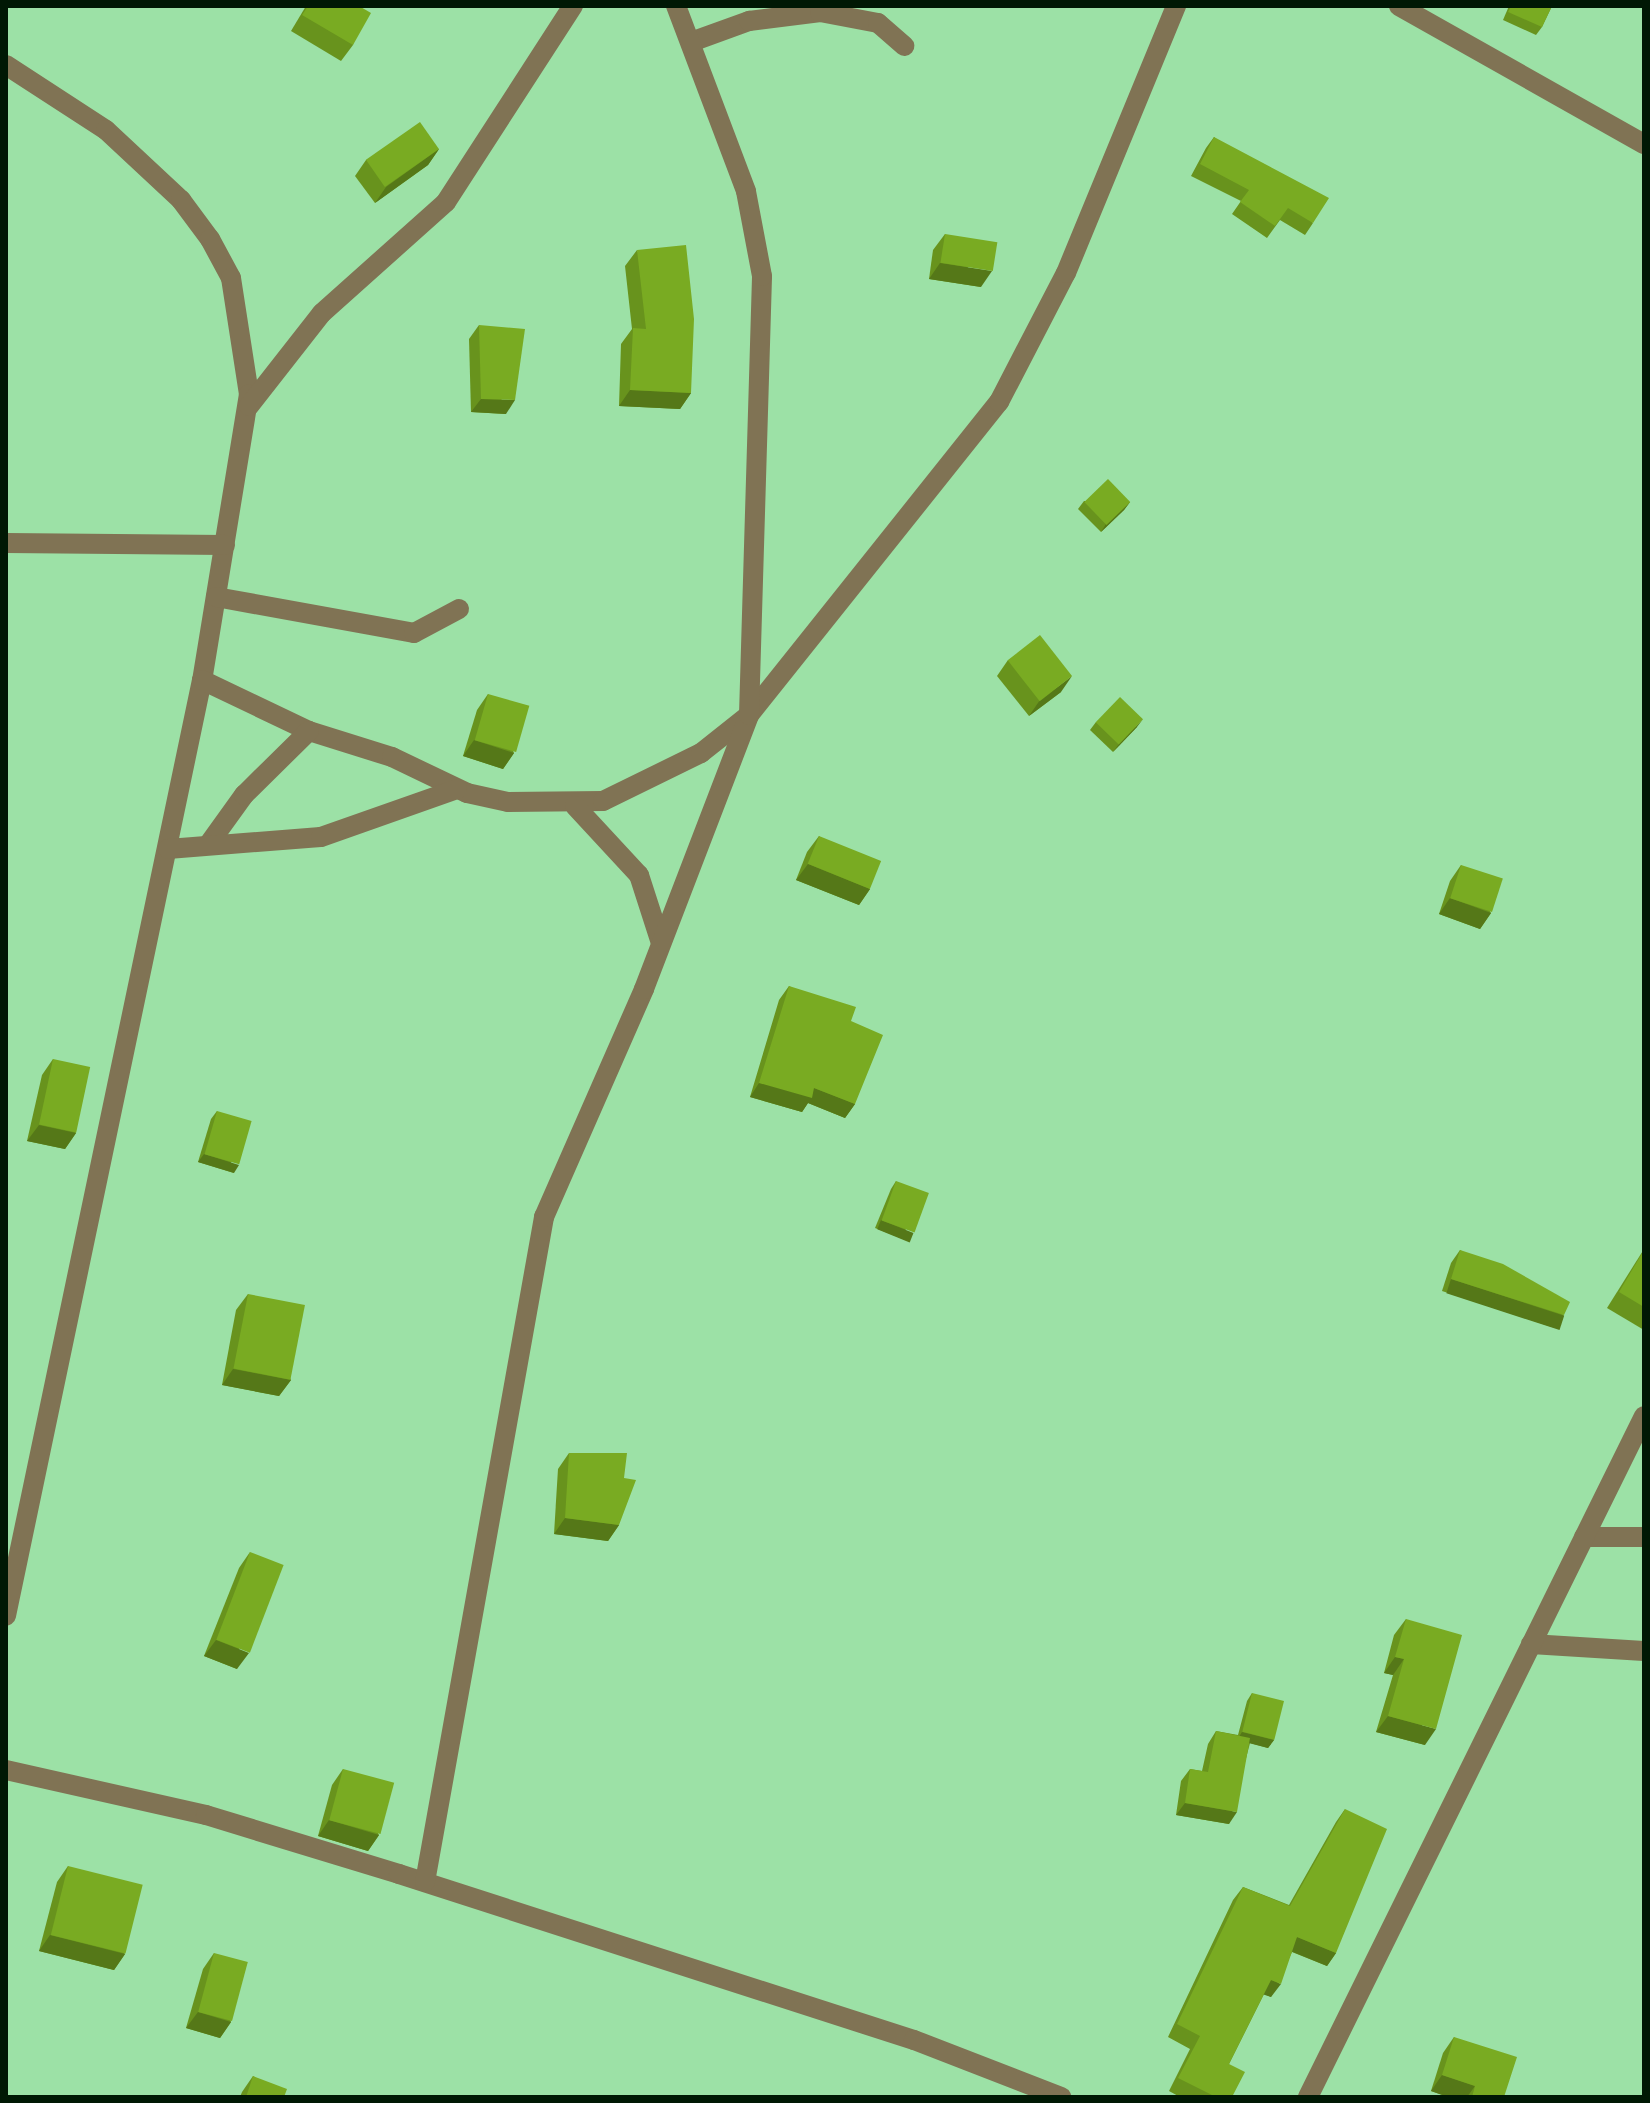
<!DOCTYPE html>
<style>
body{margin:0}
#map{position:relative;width:1650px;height:2103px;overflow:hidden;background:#9ce1a6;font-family:Overpass,sans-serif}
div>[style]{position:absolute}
.minor>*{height:20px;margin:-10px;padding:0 10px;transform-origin:10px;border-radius:10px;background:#807354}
.wall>*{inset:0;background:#68931d}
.shaded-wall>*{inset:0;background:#557818;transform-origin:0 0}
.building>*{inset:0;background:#79ab22;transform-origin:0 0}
span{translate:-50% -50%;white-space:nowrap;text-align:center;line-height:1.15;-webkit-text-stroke:8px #a8eeb3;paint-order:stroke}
.frame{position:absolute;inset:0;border:8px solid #001804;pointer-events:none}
</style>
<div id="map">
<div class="minor">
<i style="left:1399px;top:6px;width:281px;rotate:29.4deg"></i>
<i style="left:691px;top:42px;width:62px;rotate:-19.9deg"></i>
<i style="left:749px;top:21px;width:72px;rotate:-7.2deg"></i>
<i style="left:820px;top:12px;width:59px;rotate:10.7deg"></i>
<i style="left:878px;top:23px;width:35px;rotate:41deg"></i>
<i style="left:6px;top:65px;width:119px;rotate:33deg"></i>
<i style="left:106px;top:130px;width:103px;rotate:43deg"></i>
<i style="left:181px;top:200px;width:49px;rotate:53.4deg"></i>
<i style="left:210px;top:239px;width:44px;rotate:61.7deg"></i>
<i style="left:231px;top:278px;width:117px;rotate:81.2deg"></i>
<i style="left:249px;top:394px;width:290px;rotate:99.3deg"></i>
<i style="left:202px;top:680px;width:956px;rotate:101.83deg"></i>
<i style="left:249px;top:406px;width:118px;rotate:-51.9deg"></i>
<i style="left:322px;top:313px;width:166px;rotate:-41.8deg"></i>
<i style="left:446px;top:202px;width:234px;rotate:-57.1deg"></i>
<i style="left:6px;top:543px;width:219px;rotate:0.5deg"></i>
<i style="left:216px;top:597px;width:201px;rotate:10.3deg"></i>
<i style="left:414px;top:633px;width:51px;rotate:-28.1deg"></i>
<i style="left:202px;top:680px;width:119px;rotate:25.5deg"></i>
<i style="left:309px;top:731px;width:87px;rotate:17.4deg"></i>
<i style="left:392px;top:757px;width:83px;rotate:25.6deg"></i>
<i style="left:467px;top:793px;width:42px;rotate:12.4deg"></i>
<i style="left:508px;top:802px;width:95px;rotate:-0.6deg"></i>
<i style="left:603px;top:801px;width:109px;rotate:-26.1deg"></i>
<i style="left:701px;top:753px;width:61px;rotate:-38.4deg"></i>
<i style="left:749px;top:715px;width:401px;rotate:-51.4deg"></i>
<i style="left:999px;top:402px;width:145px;rotate:-62.6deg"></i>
<i style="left:1066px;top:273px;width:289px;rotate:-67.6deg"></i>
<i style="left:575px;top:806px;width:94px;rotate:47.2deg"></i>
<i style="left:639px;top:875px;width:71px;rotate:72.1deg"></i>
<i style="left:208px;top:845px;width:62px;rotate:-54.2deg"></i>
<i style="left:244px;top:795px;width:91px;rotate:-44.6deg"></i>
<i style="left:168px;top:849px;width:153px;rotate:-4.5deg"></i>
<i style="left:321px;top:837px;width:144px;rotate:-19.4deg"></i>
<i style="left:1584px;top:1537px;width:60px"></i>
<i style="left:1531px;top:1644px;width:113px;rotate:3.5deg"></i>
<i style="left:6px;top:1770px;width:205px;rotate:12.7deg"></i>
<i style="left:206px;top:1815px;width:202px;rotate:17deg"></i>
<i style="left:399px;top:1874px;width:541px;rotate:17.87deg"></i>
<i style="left:914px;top:2040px;width:158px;rotate:21.2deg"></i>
<i style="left:425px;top:1882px;width:676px;rotate:-79.85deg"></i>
<i style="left:544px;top:1217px;width:249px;rotate:-66.3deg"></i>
<i style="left:644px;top:989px;width:293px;rotate:-69deg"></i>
<i style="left:749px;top:715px;width:439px;rotate:-88.3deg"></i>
<i style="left:762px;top:276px;width:86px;rotate:-100.7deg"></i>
<i style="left:746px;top:191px;width:198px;rotate:-110.7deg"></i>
<i style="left:1308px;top:2097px;width:759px;rotate:-63.74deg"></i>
</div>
<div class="wall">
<i style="clip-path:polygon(306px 6px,359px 6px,353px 45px,341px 61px,291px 31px)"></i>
<i style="clip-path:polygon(1509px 6px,1552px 6px,1542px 27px,1536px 35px,1503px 20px)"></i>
<i style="clip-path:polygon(1214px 137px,1313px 223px,1305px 235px,1280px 220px,1267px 238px,1232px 214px,1241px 201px,1191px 176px,1206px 148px)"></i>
<i style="clip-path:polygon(439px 149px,428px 165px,375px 203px,355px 176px,366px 160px)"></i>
<i style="clip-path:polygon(945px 234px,981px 287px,929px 279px,933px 250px)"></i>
<i style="clip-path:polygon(637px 250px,691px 393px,680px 409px,619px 406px,621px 344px,632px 329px,625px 266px)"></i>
<i style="clip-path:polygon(479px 325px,506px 414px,471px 412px,469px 339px)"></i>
<i style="clip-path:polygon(1084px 501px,1130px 502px,1124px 510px,1101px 532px,1078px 509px)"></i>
<i style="clip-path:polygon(1008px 660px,1061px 692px,1029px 716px,997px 676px)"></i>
<i style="clip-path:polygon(488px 694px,514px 753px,503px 769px,463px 756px,477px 710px)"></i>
<i style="clip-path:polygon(1096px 722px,1137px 727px,1113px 752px,1090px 730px)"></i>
<i style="clip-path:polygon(819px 836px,870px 889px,859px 905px,796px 880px,807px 852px)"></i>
<i style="clip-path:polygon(1461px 865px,1491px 913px,1480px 929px,1439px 914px,1450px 881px)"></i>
<i style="clip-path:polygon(789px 986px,851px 1021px,855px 1104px,845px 1118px,808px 1103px,802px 1112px,750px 1097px,779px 1000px)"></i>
<i style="clip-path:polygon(53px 1059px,76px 1133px,65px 1149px,27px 1141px,42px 1075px)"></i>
<i style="clip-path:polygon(217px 1111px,234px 1173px,198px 1162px,211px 1119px)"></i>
<i style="clip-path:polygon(896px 1181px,908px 1241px,875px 1228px,891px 1189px)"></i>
<i style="clip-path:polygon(1644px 1249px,1644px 1330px,1607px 1308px)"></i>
<i style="clip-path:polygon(1460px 1250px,1564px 1315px,1555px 1328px,1442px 1291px,1451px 1263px)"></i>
<i style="clip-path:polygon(248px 1294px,291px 1380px,279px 1396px,222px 1385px,236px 1310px)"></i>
<i style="clip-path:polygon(569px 1453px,619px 1525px,608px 1541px,554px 1534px,558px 1469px)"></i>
<i style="clip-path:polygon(250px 1552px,237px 1669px,204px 1656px,239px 1568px)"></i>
<i style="clip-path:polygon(1406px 1619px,1425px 1745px,1376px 1732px,1393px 1675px,1384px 1673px,1394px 1635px)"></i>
<i style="clip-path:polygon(1252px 1693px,1274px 1740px,1268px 1748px,1250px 1743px,1229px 1824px,1176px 1815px,1181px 1781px,1190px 1769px,1202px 1771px,1208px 1744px,1216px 1731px,1238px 1735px,1247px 1701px)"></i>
<i style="clip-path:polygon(343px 1769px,379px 1835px,368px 1851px,318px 1836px,332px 1785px)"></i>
<i style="clip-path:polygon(1345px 1809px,1336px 1953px,1327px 1966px,1292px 1952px,1271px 1997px,1264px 1994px,1229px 2064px,1232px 2097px,1180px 2097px,1169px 2091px,1190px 2049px,1168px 2037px,1233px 1900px,1243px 1887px,1289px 1905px,1336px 1822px)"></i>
<i style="clip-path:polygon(68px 1866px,125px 1954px,114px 1970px,39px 1951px,57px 1882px)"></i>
<i style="clip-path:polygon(214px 1953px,231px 2022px,220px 2038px,186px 2028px,203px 1969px)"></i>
<i style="clip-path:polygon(1454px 2037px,1504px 2097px,1448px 2097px,1431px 2091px,1443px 2053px)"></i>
<i style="clip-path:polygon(253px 2076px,284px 2097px,240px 2097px,242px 2092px)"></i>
</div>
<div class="shaded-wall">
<i style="clip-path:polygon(439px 149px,428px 165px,375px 203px,386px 187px)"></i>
<i style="clip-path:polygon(940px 263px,992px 271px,981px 287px,929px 279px)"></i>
<i style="clip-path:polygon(630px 390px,691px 393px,680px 409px,619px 406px)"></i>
<i style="clip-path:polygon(481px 399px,515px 400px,506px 414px,471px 412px)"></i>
<i style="clip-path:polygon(1130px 502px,1124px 510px,1101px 532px,1106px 524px)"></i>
<i style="clip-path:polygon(1072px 676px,1061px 692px,1029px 716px,1040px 700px)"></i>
<i style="clip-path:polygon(1143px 719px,1137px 727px,1113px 752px,1119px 744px)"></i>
<i style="clip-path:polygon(474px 740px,514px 753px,503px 769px,463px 756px)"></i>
<i style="clip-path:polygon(808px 864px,870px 889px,859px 905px,796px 880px)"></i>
<i style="clip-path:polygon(1450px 898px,1491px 913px,1480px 929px,1439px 914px)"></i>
<i style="clip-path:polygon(759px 1083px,814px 1088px,855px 1104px,845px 1118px,808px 1103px,802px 1112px,750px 1097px)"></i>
<i style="clip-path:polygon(39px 1125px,76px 1133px,65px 1149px,27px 1141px)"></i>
<i style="clip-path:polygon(204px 1154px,239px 1165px,234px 1173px,198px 1162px)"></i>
<i style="left:881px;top:1220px;width:35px;height:10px;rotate:22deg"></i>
<i style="left:1451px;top:1279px;width:119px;height:15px;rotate:18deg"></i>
<i style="clip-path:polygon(233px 1369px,291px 1380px,279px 1396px,222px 1385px)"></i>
<i style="clip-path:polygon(565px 1518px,619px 1525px,608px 1541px,554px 1534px)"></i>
<i style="clip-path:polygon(216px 1640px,249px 1653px,237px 1669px,204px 1656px)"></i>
<i style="clip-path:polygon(1395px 1657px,1404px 1659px,1393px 1675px,1384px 1673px)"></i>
<i style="clip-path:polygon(1388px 1716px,1436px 1729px,1425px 1745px,1376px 1732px)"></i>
<i style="clip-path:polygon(1242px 1732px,1274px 1740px,1268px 1748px,1237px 1740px)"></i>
<i style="clip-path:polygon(1185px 1803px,1237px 1812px,1229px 1824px,1176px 1815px)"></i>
<i style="clip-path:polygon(329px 1820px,379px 1835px,368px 1851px,318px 1836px)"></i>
<i style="clip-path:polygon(50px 1935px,125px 1954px,114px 1970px,39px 1951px)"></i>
<i style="clip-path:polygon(1297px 1937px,1336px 1953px,1327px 1966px,1288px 1950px)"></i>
<i style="clip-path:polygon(1271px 1980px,1281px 1984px,1271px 1997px,1262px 1994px)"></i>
<i style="clip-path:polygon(198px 2012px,231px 2022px,220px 2038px,186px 2028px)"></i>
<i style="clip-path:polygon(1442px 2075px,1475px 2086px,1467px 2097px,1448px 2097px,1431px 2091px)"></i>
</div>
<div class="building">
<i style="clip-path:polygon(308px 6px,359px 6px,371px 13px,353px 45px,302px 15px)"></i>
<i style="clip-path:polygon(1511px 6px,1552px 6px,1542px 27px,1508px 12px)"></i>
<i style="left:420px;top:122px;width:33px;height:66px;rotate:55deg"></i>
<i style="clip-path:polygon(1214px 137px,1329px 198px,1313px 223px,1288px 208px,1275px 226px,1240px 202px,1249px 190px,1200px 164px)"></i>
<i style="left:945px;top:234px;width:53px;height:29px;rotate:9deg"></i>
<i style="clip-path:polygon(686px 245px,694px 319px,691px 393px,630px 390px,633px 328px,646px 329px,637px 250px)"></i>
<i style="clip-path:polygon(479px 325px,525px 329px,515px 400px,481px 399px)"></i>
<i style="left:1108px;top:479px;width:32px;height:33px;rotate:46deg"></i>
<i style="left:1040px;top:635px;width:52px;height:41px;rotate:52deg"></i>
<i style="left:488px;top:694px;width:43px;height:48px;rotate:16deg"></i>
<i style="left:1120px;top:697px;width:32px;height:35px;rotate:44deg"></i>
<i style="left:819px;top:836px;width:67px;height:30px;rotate:22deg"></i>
<i style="left:1461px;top:865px;width:44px;height:35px;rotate:18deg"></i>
<i style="clip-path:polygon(789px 986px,856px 1007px,851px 1021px,883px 1035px,855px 1104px,814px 1088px,812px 1098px,759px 1083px)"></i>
<i style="left:53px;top:1059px;width:38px;height:67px;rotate:12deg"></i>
<i style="left:217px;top:1111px;width:36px;height:45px;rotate:16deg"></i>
<i style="left:896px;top:1181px;width:35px;height:42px;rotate:20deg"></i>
<i style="clip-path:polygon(1460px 1250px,1503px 1264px,1570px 1302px,1564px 1315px,1451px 1279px)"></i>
<i style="clip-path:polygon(1644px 1250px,1644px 1307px,1619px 1292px)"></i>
<i style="left:248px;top:1294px;width:58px;height:76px;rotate:11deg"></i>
<i style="clip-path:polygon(569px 1453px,627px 1453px,624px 1478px,636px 1480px,619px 1525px,565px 1518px)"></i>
<i style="left:250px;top:1552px;width:36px;height:94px;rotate:21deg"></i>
<i style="clip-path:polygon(1406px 1619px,1462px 1635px,1436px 1729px,1388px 1716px,1404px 1659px,1395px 1657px)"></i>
<i style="left:1252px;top:1693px;width:33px;height:40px;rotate:14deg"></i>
<i style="clip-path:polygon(1216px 1731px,1250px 1738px,1237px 1812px,1185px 1803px,1190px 1769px,1208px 1772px)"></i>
<i style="left:343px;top:1769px;width:53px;height:53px;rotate:15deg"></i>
<i style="clip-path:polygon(1345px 1809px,1387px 1829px,1336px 1953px,1297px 1937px,1281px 1984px,1271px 1980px,1229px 2064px,1245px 2072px,1232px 2097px,1216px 2097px,1178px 2078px,1200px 2036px,1177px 2024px,1243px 1887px,1290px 1906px)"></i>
<i style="left:68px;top:1866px;width:77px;height:71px;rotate:14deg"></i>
<i style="left:214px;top:1953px;width:35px;height:61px;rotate:15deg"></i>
<i style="clip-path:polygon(1454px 2037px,1517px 2057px,1504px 2097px,1472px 2097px,1475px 2086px,1442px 2075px)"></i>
<i style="clip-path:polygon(253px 2076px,287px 2089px,284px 2097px,246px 2097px)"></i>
</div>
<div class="frame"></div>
</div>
